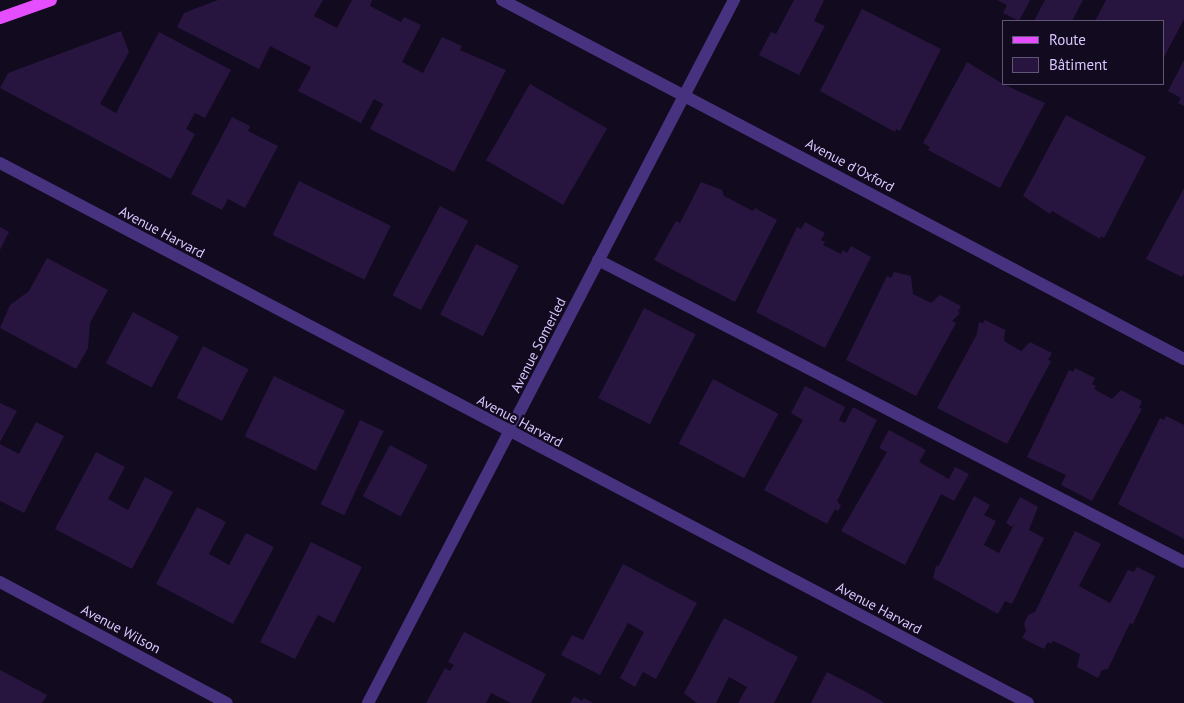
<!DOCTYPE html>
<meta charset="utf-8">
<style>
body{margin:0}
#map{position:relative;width:1184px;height:703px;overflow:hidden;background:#120a1e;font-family:"PT Sans",sans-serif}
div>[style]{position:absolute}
.building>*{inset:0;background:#271540;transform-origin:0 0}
.minor>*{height:12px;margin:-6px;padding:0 6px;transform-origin:6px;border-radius:6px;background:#473280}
.major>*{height:12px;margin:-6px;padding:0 6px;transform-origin:6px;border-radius:6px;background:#e54eff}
span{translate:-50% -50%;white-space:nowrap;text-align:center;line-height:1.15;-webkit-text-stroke:4.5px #120a1e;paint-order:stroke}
.street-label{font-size:14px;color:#dac7ff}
.legend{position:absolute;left:1002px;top:20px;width:162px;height:65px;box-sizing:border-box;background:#120a1e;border:1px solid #625678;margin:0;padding:6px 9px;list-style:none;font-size:15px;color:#dac7ff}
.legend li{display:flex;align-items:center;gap:10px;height:25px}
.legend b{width:25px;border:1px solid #625678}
</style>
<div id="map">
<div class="building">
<i style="clip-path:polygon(218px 0,323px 0,314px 16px,337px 28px,352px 0,372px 0,370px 6px,401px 22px,404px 17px,421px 25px,402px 62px,423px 73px,442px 37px,462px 46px,460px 50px,506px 70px,454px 172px,370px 129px,383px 104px,374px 99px,361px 123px,298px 91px,311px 67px,270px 46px,259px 69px,177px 27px,184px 13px)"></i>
<i style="clip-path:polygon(794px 0,824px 0,814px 21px,825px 26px,799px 75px,759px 55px,771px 32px,776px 34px)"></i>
<i style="clip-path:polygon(997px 0,1030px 0,1019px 21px,1003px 13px,1007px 5px)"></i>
<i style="clip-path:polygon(1045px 0,1083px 0,1072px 21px,1034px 21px)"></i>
<i style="clip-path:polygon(1106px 0,1184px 0,1184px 19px,1163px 59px,1163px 21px,1095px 21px)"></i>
<i style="clip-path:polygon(862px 9px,941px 49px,900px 131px,896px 129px,895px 132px,820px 91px)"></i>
<i style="clip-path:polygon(121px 31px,129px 52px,100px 104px,116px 113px,159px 32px,231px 70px,205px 118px,195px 113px,186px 129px,195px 134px,171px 179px,0 88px,8px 73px)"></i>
<i style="clip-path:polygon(1184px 60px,1184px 106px,1178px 103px,1181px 98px,1168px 91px)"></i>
<i style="clip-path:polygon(967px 62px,1003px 84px,1045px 103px,1000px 188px,928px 150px,930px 147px,923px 143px)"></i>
<i style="left:530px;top:84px;width:89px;height:88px;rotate:30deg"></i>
<i style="clip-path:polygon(1066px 115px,1146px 157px,1104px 238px,1101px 236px,1100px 239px,1052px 211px,1050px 214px,1023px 196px)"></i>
<i style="clip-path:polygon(232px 117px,250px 126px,248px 131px,278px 146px,245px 208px,228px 199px,222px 210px,191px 194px)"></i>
<i style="left:299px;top:181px;width:102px;height:60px;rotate:26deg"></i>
<i style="clip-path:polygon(701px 182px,722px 190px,724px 196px,753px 211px,755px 208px,777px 220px,735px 302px,654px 260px,676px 221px,680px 223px)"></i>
<i style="clip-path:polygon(1184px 188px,1184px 274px,1182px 277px,1146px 259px)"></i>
<i style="left:440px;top:206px;width:32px;height:101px;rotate:28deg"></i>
<i style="clip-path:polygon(805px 222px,825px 233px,821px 240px,825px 242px,823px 245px,841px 254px,843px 250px,847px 253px,851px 246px,871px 257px,825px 348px,756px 312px,797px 227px,801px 229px)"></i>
<i style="clip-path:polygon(0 227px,9px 232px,0 250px)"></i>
<i style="left:476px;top:244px;width:48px;height:79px;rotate:27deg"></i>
<i style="clip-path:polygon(47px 258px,108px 290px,90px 323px,88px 348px,76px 369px,0 328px,10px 305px,29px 291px)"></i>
<i style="clip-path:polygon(894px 272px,911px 276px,913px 294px,931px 303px,940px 295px,961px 306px,958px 312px,960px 313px,952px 321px,956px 323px,916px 396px,846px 360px,887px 276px,891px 278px)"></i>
<i style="left:644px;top:308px;width:58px;height:101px;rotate:27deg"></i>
<i style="left:133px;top:312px;width:52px;height:58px;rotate:28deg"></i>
<i style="clip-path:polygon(985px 320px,1005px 330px,1004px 341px,1021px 351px,1030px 342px,1052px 353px,1048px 360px,1051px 361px,1007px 444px,937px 408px,977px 334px,979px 322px,983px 323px)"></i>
<i style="left:203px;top:346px;width:51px;height:58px;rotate:27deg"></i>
<i style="clip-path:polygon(1075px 368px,1095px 378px,1092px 384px,1096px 386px,1094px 389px,1112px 399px,1121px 390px,1142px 401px,1139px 408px,1142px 409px,1092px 501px,1061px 485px,1066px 475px,1027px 457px,1069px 370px,1073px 372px)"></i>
<i style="left:274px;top:376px;width:79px;height:67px;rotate:26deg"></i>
<i style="left:713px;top:379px;width:74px;height:73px;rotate:28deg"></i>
<i style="clip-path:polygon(805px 386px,845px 407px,839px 420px,845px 423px,853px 407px,877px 420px,837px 501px,841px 506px,838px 511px,835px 509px,827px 524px,764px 490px,803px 420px,791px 413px)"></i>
<i style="clip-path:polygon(0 403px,17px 411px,0 442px)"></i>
<i style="clip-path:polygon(1166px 416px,1184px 425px,1184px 539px,1118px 504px,1155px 428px,1160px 418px,1164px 420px)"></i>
<i style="left:360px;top:420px;width:26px;height:93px;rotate:25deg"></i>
<i style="clip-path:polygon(36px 422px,64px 436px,24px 513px,0 501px,0 444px,19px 454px)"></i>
<i style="clip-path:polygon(889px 430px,926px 450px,919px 462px,949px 479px,955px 467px,969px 474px,954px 501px,941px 494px,905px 565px,841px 531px,887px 452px,879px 448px)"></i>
<i style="left:390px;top:445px;width:43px;height:58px;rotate:28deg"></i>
<i style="clip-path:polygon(96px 452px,125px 467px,108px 499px,128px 510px,145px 477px,173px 492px,132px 569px,55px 529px)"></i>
<i style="clip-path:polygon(974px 496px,990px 505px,984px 515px,996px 521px,984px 545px,999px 553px,1015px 523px,1012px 527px,1006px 523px,1020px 497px,1038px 507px,1029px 530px,1044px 538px,1012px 604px,1005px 601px,998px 614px,933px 578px,936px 565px,938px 567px)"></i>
<i style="clip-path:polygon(197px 507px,226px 522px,209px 554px,220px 560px,229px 565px,246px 533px,274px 547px,233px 624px,156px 584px)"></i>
<i style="clip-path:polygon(1075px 531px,1101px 544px,1079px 586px,1110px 603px,1128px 570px,1134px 572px,1137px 567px,1155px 576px,1133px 624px,1130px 623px,1108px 669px,1102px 670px,1098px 678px,1077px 667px,1080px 654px,1066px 647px,1053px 641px,1051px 644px,1048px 642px,1044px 649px,1022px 638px,1026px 631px,1024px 624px,1028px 615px,1035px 612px)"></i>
<i style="clip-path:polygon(311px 542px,362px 567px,334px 623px,318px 615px,295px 659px,260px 642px)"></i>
<i style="clip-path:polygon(623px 564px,697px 603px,656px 679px,643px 672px,635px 687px,620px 678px,644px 632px,628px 623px,600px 675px,561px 655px,572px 635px,583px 640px)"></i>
<i style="clip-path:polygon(724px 618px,798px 657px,774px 703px,738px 703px,747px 687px,729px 677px,716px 703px,697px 703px,684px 693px)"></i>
<i style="clip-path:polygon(464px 632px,546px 674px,531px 703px,511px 703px,491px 693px,486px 703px,426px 703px,445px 668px,450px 671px,454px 665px,448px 662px)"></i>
<i style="clip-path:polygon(0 670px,47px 695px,42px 703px,0 703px)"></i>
<i style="clip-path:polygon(827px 672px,864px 691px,885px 703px,811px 703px)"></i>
<i style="clip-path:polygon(574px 696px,582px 701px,584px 698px,593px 703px,570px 703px)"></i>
</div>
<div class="minor">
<i style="left:502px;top:0;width:771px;rotate:27.76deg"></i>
<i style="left:0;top:163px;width:1161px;rotate:27.71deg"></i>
<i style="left:598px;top:260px;width:659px;rotate:27.26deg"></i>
<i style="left:0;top:582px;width:257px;rotate:28.1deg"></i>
<i style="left:368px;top:703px;width:793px;rotate:-62.5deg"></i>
</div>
<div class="major">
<i style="left:0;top:18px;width:54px;rotate:-19.4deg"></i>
</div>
<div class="street-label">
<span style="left:850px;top:165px;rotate:28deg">Avenue d'Oxford</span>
<span style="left:162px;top:232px;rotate:28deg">Avenue Harvard</span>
<span style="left:538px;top:345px;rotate:-63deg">Avenue Somerled</span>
<span style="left:520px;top:421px;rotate:28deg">Avenue Harvard</span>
<span style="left:879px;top:608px;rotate:28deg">Avenue Harvard</span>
<span style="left:121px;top:629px;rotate:28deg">Avenue Wilson</span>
</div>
<ul class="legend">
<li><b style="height:6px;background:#e54eff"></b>Route</li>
<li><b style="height:14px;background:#271540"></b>Bâtiment</li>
</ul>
</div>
